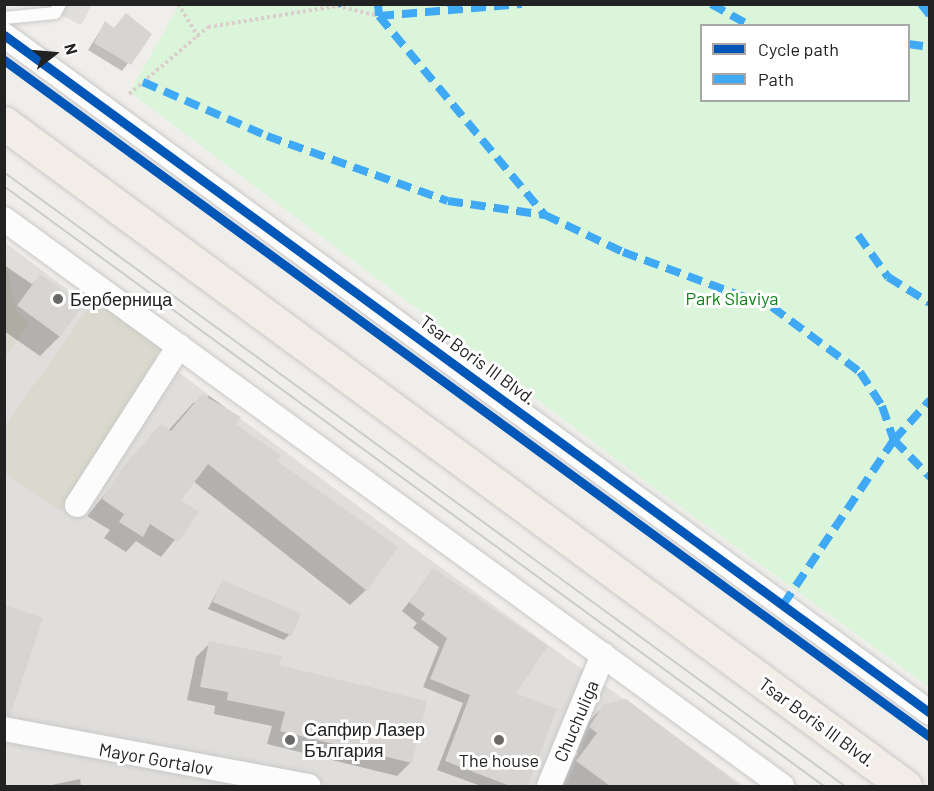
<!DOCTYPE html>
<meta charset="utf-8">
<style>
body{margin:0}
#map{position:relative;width:934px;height:791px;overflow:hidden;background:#f0eeeb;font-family:Barlow,sans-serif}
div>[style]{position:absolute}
.residential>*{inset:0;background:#dfdedc}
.construction>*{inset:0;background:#d9d9cd}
.park>*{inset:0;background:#daf5da}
.parking>*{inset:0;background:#e0dfde;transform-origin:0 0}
.shadow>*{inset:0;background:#0003}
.building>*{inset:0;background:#d7d4d2;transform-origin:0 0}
.path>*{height:4px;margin-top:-2px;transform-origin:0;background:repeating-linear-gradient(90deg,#dccecd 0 3px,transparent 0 6px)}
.roads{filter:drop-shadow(0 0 2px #c9c8c7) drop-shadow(0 0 2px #c9c8c7)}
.service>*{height:12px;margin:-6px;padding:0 6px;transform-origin:6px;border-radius:6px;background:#fdfcfc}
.minor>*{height:24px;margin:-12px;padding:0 12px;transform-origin:12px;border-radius:12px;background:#fdfcfc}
.primary>*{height:33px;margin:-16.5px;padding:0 16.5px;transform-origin:16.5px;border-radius:16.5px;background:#f3ede7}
.tram>*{height:1.5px;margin:-0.75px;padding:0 0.75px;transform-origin:0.75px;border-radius:0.75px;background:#ccc}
.quiet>*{height:8px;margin-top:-4px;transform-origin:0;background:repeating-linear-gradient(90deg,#3fa9f5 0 15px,transparent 0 23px)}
.cycleway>*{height:9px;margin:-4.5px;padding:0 4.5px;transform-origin:4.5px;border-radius:4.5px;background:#0057b8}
.dots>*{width:16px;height:16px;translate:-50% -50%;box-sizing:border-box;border:3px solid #fff;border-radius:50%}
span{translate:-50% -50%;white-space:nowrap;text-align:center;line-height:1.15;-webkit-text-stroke:6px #fff;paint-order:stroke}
.park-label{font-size:18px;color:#0c8416}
.poi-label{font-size:18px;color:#222}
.left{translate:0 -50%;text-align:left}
.street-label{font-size:18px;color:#222}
.frame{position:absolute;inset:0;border:6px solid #222;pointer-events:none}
.legend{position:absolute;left:700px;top:24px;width:210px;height:78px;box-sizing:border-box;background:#fff;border:2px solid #a7a7a7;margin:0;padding:8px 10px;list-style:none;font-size:18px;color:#222}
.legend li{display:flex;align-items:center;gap:12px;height:30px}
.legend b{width:30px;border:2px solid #a7a7a7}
.north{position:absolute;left:24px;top:24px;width:60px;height:60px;-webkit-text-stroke:4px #fff;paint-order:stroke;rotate:74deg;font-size:16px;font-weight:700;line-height:24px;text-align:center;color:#222}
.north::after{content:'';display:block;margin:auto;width:21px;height:27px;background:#222;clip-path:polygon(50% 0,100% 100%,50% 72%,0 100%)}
</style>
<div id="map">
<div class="residential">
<i style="clip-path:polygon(4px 242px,429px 559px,744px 786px,5px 786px)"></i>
</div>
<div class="construction">
<i style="clip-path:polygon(4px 251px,16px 311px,30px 323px,5px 357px)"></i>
<i style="clip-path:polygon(96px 297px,162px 347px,61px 511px,5px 473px,5px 426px)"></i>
</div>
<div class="park">
<i style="clip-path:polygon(evenodd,179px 5px,929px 5px,929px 687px,641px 478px,130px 92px,179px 5px,702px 26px,908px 26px,908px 100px,702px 100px,702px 26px)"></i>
</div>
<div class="parking">
<i style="clip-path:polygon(41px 5px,92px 5px,81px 25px)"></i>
<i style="left:211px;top:499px;width:34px;height:52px;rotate:37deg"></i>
<i style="clip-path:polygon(244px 547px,294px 580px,281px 601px,226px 573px)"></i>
<i style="clip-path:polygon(307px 571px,368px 616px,352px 636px,287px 605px)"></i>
<i style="left:300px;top:617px;width:157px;height:21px;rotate:26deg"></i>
<i style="clip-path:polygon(5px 746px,22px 750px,15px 786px,5px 786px)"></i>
</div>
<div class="shadow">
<i style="clip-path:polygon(126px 15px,150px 34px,122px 71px,88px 50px,105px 23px,113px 29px)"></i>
<i style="clip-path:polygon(4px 265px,32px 284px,40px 276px,60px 336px,40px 356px,4px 331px)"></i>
<i style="clip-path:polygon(209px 396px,238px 417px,233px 424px,275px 462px,366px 590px,350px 605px,193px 481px,178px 500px,197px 512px,161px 557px,136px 541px,126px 552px,104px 538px,110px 530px,87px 516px,161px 426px,168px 431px,193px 403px)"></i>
<i style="clip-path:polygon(434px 570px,514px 694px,555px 710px,526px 786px,481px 786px,437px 770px,463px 703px,423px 687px,439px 647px,413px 628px,417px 623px,402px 611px)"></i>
<i style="clip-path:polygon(222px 582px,290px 634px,284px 640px,208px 609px)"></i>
<i style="clip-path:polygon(210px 643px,277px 666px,411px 762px,397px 776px,267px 744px,272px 726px,214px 714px,215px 706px,187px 700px,196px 657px)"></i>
<i style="clip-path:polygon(626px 700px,737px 786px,564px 786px,557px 782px,578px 753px,570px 748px,584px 726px,605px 705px)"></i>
<i style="clip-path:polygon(80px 779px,81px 786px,46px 786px,47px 786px)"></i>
</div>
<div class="building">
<i style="clip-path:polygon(126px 13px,152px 34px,131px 65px,94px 43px,105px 21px,114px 28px)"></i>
<i style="left:40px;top:274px;width:53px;height:39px;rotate:36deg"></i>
<i style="clip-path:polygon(202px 394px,241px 417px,236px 424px,281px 456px,277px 461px,398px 547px,367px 591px,208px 464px,181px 500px,199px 512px,178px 542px,150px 524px,143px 537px,119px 522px,124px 514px,102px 499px,123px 467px,161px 424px,171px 431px)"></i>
<i style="clip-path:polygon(433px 568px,548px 646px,516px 693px,557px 709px,528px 786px,510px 786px,445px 761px,470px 695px,430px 679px,447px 638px,421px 619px,425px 614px,409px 602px)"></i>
<i style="left:222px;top:580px;width:86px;height:24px;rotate:23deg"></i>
<i style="clip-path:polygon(4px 605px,43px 618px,10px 716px,4px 715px)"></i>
<i style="clip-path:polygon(209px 641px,282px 656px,279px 665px,427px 701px,412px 763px,280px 731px,285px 712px,227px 700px,228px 692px,200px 687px)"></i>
<i style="clip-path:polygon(626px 699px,700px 755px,740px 786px,610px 786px,576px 761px,597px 733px,589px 727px,604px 704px)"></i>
</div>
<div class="path">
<i style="left:178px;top:4px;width:39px;rotate:58deg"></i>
<i style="left:129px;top:94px;width:104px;rotate:-40.3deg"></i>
<i style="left:208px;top:27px;width:131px;rotate:-9.2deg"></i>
<i style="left:337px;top:6px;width:43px;rotate:13.4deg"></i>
</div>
<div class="roads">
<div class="service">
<i style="left:4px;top:18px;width:51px;rotate:-5.6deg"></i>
<i style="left:55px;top:13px;width:10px;rotate:-61deg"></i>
</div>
<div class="minor">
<i style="left:4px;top:35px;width:1148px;rotate:36.21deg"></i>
<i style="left:4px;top:219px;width:963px;rotate:36.08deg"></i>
<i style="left:77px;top:505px;width:189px;rotate:-57.3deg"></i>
<i style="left:4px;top:729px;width:310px;rotate:10.6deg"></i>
<i style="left:549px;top:786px;width:142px;rotate:-67.6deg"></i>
</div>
<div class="primary">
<i style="left:4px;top:123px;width:1119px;rotate:36.35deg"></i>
</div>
</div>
<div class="tram">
<i style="left:4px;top:172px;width:1041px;rotate:36.13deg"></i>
<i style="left:4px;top:186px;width:1016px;rotate:36.19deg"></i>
</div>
<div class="quiet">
<i style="left:378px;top:4px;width:12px;rotate:85deg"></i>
<i style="left:379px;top:16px;width:259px;rotate:50.2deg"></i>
<i style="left:545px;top:215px;width:86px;rotate:25.4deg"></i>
<i style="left:623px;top:252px;width:159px;rotate:20.3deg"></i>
<i style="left:772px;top:307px;width:109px;rotate:36.5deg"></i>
<i style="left:860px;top:372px;width:40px;rotate:57.1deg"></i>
<i style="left:882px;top:406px;width:36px;rotate:71deg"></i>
<i style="left:894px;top:440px;width:52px;rotate:45.8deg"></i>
<i style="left:711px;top:4px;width:46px;rotate:28.8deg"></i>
<i style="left:921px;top:4px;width:14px;rotate:51deg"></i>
<i style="left:337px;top:6px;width:2px;rotate:-63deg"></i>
<i style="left:379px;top:16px;width:143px;rotate:-4.8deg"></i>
<i style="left:908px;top:44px;width:22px;rotate:8deg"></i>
<i style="left:143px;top:82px;width:135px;rotate:23.5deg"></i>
<i style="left:267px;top:136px;width:192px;rotate:19.8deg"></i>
<i style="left:448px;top:201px;width:98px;rotate:8.2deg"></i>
<i style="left:858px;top:235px;width:52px;rotate:54.5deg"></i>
<i style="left:888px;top:277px;width:49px;rotate:31.8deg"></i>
<i style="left:783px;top:605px;width:199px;rotate:-56.1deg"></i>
<i style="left:894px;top:440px;width:54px;rotate:-48deg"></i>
</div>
<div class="cycleway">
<i style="left:4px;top:35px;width:1148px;rotate:36.21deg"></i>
<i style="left:4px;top:60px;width:1147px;rotate:36.17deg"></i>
</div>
<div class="dots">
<i style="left:58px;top:299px;background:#6a6968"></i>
<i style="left:290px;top:740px;background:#6a6968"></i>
<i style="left:499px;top:740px;background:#6a6968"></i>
</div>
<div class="park-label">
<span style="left:732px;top:298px">Park Slaviya</span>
</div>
<div class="poi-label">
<span class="left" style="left:70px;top:299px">Берберница</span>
<span class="left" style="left:304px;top:740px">Сапфир Лазер<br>България</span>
<span style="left:499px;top:760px">The house</span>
</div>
<div class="street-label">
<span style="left:478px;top:360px;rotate:36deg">Tsar Boris III Blvd.</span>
<span style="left:576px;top:721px;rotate:-67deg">Chuchuliga</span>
<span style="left:817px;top:722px;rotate:36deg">Tsar Boris III Blvd.</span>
<span style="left:156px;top:759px;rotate:10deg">Mayor Gortalov</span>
</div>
<div class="frame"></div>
<ul class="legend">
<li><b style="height:8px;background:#0057b8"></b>Cycle path</li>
<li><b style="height:8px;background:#3fa9f5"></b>Path</li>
</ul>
<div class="north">N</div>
</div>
